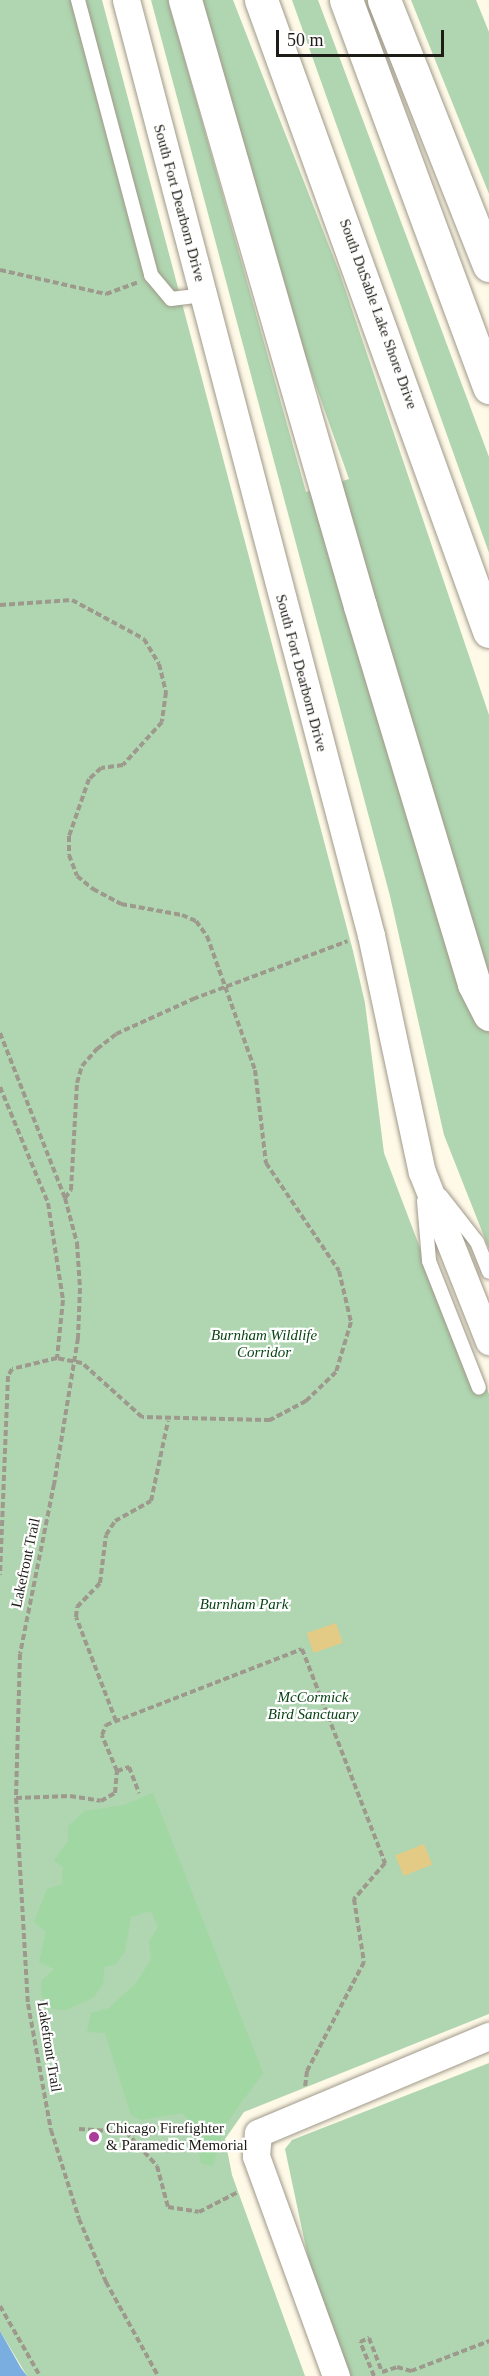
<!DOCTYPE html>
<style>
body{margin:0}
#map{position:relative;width:489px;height:2376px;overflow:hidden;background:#fff9e8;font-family:"Times New Roman",serif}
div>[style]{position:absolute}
.green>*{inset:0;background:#afd6b0}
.forest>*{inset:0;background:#a1d7a3}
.water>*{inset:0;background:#7aaee0}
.building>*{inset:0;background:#e3cb86;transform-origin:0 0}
.path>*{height:4px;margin-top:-2px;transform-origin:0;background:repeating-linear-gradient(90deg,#9e998d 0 6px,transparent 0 9px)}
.roads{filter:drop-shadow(0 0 2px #9f998a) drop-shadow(0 0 2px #9f998a)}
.service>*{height:14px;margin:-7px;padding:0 7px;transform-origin:7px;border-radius:7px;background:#fff}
.minor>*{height:27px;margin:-13.5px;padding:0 13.5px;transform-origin:13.5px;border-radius:13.5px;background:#fff}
.motorway>*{height:33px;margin:-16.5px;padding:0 16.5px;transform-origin:16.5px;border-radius:16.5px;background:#fff}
.dots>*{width:16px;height:16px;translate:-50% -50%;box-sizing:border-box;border:3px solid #fff;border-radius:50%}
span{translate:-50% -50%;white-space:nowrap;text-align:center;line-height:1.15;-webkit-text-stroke:4.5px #fff;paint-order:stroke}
.street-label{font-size:15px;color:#1e1c16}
.park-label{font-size:15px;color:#084413;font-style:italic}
.poi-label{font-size:15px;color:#1e1c16}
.left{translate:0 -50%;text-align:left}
.scale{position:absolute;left:276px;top:30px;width:168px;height:27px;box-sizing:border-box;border:3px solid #1e1c16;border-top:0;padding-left:8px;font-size:18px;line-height:21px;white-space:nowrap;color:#1e1c16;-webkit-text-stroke:4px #fff;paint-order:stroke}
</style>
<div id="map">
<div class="green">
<i style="clip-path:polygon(0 0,102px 0,353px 951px,365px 1003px,384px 1153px,474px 1390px,486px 1385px,489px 1394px,489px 2014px,244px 2112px,225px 2139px,232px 2175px,305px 2376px,27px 2376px,0 2331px)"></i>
<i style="clip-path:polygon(151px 0,168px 0,306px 492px,349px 479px,295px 327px,199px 0,233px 0,340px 274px,489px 715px,489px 1249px,444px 1135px,390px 896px)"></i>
<i style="clip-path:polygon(292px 0,318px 0,489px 457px,489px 553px)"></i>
<i style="clip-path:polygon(411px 0,476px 0,489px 32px,489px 194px)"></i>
<i style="clip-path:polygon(489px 2063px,489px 2376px,350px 2376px,314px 2286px,285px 2149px,292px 2140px)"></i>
</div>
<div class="forest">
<i style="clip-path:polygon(153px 1793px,263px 2073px,225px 2125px,213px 2166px,201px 2163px,192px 2123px,182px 2113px,141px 2120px,131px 2115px,105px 2033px,87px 2032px,91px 2013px,109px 2008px,136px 1983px,151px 1960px,149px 1942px,158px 1927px,151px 1911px,131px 1917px,125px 1951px,116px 1964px,104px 1967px,103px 1984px,94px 1997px,66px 2010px,52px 2009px,42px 1996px,41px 1981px,54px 1969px,39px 1962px,46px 1932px,34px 1922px,47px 1889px,62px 1884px,63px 1867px,54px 1861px,68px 1841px,68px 1826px,84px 1811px,124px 1805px)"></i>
</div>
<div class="water">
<i style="clip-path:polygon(0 2331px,21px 2368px,27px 2376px,0 2376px)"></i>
</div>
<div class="building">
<i style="left:336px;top:1623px;width:21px;height:31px;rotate:71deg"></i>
<i style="left:424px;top:1844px;width:22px;height:31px;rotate:68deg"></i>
</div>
<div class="path">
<i style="left:0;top:270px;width:109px;rotate:12.8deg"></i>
<i style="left:106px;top:294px;width:33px;rotate:-20deg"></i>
<i style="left:0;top:605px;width:72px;rotate:-4deg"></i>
<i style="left:72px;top:600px;width:82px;rotate:28.4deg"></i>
<i style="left:144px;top:639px;width:29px;rotate:59deg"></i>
<i style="left:159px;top:664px;width:29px;rotate:76deg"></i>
<i style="left:166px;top:692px;width:30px;rotate:98deg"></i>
<i style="left:162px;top:722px;width:58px;rotate:132.2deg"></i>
<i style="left:123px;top:765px;width:22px;rotate:172deg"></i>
<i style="left:101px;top:768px;width:16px;rotate:137deg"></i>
<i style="left:89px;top:779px;width:60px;rotate:109.3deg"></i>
<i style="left:69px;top:836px;width:19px;rotate:90deg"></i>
<i style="left:69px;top:855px;width:22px;rotate:69deg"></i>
<i style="left:77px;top:876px;width:21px;rotate:39deg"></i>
<i style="left:93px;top:889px;width:32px;rotate:28deg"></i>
<i style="left:121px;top:904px;width:62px;rotate:10.2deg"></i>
<i style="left:182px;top:915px;width:15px;rotate:23deg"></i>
<i style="left:196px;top:921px;width:19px;rotate:54deg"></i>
<i style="left:207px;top:936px;width:142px;rotate:70.3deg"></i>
<i style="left:255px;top:1070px;width:94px;rotate:83.3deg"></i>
<i style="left:266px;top:1163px;width:130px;rotate:55.9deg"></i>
<i style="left:339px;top:1271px;width:52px;rotate:76.8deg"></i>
<i style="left:351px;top:1322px;width:52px;rotate:106.7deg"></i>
<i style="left:336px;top:1372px;width:42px;rotate:136deg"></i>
<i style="left:306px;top:1401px;width:41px;rotate:152.2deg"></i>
<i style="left:270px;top:1420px;width:128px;rotate:-178.7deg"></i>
<i style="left:142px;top:1417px;width:81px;rotate:-138deg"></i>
<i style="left:82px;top:1363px;width:25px;rotate:-169deg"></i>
<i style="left:0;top:1033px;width:177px;rotate:68.5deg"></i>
<i style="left:65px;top:1198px;width:47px;rotate:75.1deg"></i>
<i style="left:77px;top:1243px;width:45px;rotate:86.2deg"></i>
<i style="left:80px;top:1288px;width:50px;rotate:92.3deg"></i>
<i style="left:78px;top:1338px;width:148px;rotate:99.3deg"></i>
<i style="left:54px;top:1484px;width:173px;rotate:101.3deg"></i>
<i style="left:20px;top:1654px;width:144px;rotate:91.6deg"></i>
<i style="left:16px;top:1798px;width:206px;rotate:86.7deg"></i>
<i style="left:28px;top:2004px;width:128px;rotate:79.7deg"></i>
<i style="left:51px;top:2130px;width:93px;rotate:72.5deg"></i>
<i style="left:79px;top:2219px;width:69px;rotate:66.8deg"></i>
<i style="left:106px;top:2282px;width:107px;rotate:61deg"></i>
<i style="left:0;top:1087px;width:126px;rotate:67.5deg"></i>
<i style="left:48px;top:1203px;width:98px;rotate:81.2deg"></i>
<i style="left:63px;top:1300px;width:58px;rotate:95.9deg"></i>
<i style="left:57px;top:1358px;width:46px;rotate:166.3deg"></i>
<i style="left:12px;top:1369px;width:8px;rotate:120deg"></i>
<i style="left:8px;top:1376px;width:199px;rotate:92.3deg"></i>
<i style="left:65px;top:1198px;width:10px;rotate:-53deg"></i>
<i style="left:71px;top:1190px;width:107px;rotate:-86.8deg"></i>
<i style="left:77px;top:1083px;width:18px;rotate:-74deg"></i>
<i style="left:82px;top:1066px;width:23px;rotate:-49deg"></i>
<i style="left:97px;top:1049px;width:24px;rotate:-38deg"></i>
<i style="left:116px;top:1034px;width:85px;rotate:-24.4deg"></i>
<i style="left:193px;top:999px;width:165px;rotate:-20.5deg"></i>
<i style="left:116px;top:1721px;width:111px;rotate:-111deg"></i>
<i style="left:76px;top:1617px;width:10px;rotate:-84deg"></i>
<i style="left:77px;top:1607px;width:33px;rotate:-46deg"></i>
<i style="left:100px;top:1583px;width:48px;rotate:-82.9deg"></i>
<i style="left:106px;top:1535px;width:17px;rotate:-57deg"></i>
<i style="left:115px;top:1521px;width:41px;rotate:-29.1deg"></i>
<i style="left:151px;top:1501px;width:82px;rotate:-78deg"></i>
<i style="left:117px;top:1771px;width:13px;rotate:-18deg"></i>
<i style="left:129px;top:1767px;width:28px;rotate:69deg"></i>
<i style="left:16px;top:1798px;width:54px;rotate:-2.1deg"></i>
<i style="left:70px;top:1796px;width:31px;rotate:9deg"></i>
<i style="left:101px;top:1801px;width:16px;rotate:-30deg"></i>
<i style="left:115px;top:1793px;width:22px;rotate:-85deg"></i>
<i style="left:117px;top:1771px;width:39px;rotate:-113deg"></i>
<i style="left:102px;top:1735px;width:11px;rotate:-68deg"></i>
<i style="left:106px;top:1725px;width:210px;rotate:-21.2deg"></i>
<i style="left:302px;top:1649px;width:230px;rotate:68.8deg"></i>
<i style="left:385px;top:1863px;width:48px;rotate:130.7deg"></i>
<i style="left:354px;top:1899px;width:64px;rotate:81deg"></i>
<i style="left:364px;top:1962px;width:123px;rotate:117.6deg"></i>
<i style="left:307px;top:2071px;width:17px;rotate:97deg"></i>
<i style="left:79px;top:2129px;width:47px;rotate:3.7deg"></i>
<i style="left:126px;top:2132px;width:46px;rotate:47.6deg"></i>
<i style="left:157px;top:2166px;width:42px;rotate:75deg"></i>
<i style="left:168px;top:2207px;width:31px;rotate:9deg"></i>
<i style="left:199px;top:2212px;width:44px;rotate:-27.1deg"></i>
<i style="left:0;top:2306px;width:81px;rotate:60.3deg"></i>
<i style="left:374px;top:2376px;width:37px;rotate:-112deg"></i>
<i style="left:360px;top:2342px;width:10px;rotate:-24deg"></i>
<i style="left:369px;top:2338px;width:36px;rotate:69deg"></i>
<i style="left:382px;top:2372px;width:16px;rotate:-18deg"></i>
<i style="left:397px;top:2367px;width:15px;rotate:16deg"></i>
<i style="left:411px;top:2371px;width:84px;rotate:-21deg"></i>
</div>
<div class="roads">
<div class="service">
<i style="left:78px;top:0;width:285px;rotate:75.1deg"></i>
<i style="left:151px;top:275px;width:31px;rotate:50deg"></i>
<i style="left:171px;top:299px;width:32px;rotate:-7deg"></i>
<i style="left:441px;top:1196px;width:58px;rotate:52deg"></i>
<i style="left:477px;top:1242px;width:32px;rotate:68deg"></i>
<i style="left:424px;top:1201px;width:60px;rotate:85.2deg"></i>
<i style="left:429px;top:1261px;width:136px;rotate:68.5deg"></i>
</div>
<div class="minor">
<i style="left:126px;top:0;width:967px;rotate:75.32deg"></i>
<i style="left:371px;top:935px;width:242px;rotate:77.9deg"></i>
<i style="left:422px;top:1172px;width:182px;rotate:68.4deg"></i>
<i style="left:336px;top:2376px;width:234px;rotate:-110deg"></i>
<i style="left:256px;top:2156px;width:23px;rotate:-85deg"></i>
<i style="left:258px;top:2133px;width:251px;rotate:-22.8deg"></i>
</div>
<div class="motorway">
<i style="left:185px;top:0;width:631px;rotate:73.89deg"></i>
<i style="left:360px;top:606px;width:395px;rotate:73.2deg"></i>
<i style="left:474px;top:984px;width:34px;rotate:63deg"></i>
<i style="left:261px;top:0;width:671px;rotate:70.13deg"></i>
<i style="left:346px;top:0;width:413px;rotate:69.7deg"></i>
<i style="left:384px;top:0;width:285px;rotate:68.4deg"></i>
</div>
</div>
<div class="dots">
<i style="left:94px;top:2137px;background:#ab3c9a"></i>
</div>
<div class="street-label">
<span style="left:179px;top:203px;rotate:75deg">South Fort Dearborn Drive</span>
<span style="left:378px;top:314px;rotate:70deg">South DuSable Lake Shore Drive</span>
<span style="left:301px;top:673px;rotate:75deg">South Fort Dearborn Drive</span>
<span style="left:26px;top:1563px;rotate:-78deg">Lakefront Trail</span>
<span style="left:49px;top:2047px;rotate:81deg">Lakefront Trail</span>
</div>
<div class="park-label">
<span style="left:264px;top:1344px">Burnham Wildlife<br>Corridor</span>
<span style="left:244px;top:1605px">Burnham Park</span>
<span style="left:313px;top:1706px">McCormick<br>Bird Sanctuary</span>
</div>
<div class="poi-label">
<span class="left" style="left:106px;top:2137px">Chicago Firefighter<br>&amp; Paramedic Memorial</span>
</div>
<div class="scale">50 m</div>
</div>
